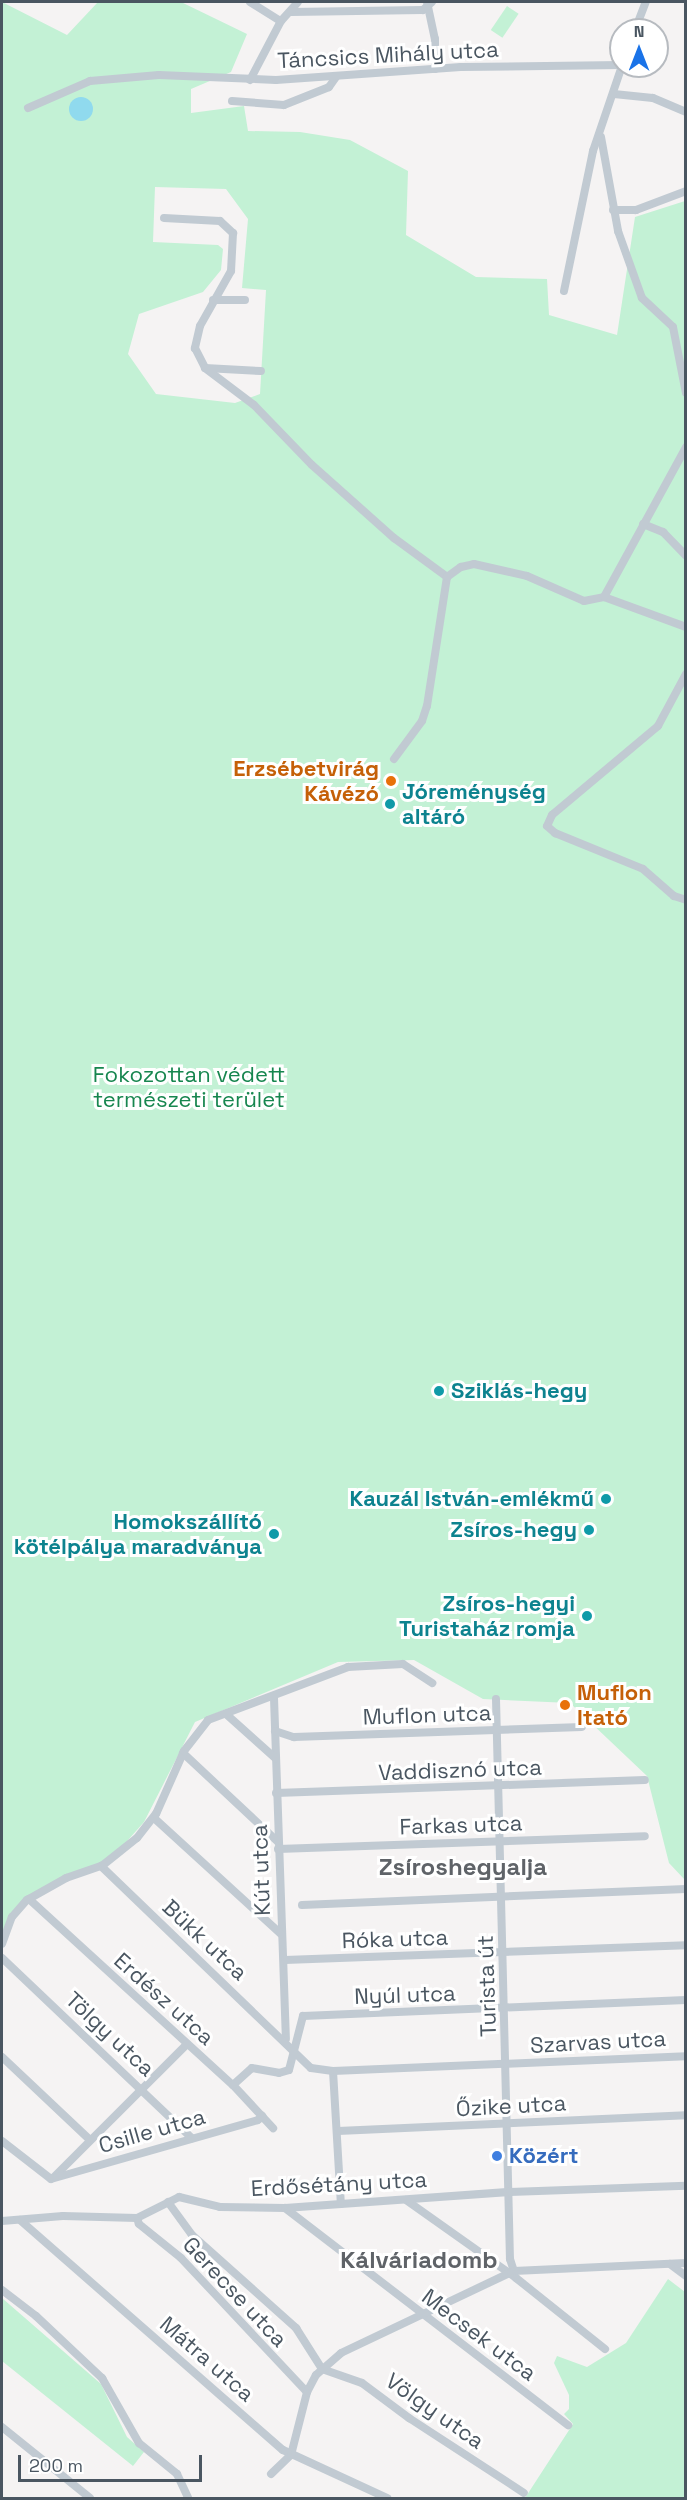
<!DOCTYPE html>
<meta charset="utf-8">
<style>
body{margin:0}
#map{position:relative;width:687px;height:2500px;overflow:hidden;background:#f5f3f3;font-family:"Space Grotesk",sans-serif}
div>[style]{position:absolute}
.green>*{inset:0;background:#c3f1d5;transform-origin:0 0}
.water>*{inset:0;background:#90daee}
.round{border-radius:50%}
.minor>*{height:8px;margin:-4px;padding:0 4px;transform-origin:4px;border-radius:4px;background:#c1cad2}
.dots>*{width:16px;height:16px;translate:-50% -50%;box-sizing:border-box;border:3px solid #fff;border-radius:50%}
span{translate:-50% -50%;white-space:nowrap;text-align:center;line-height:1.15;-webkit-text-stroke:6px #fff;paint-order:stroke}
.street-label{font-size:22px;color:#4a5661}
.food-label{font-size:22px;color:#c56008;font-weight:700}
.right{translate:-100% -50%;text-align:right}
.left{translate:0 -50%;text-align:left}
.culture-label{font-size:22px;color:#0d838f;font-weight:700}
.park-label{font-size:22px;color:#17864f}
.shop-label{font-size:22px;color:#366cbe;font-weight:700}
.neighbourhood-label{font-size:24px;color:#5f6368;font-weight:700}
.frame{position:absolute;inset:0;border:3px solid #4a5661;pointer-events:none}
.north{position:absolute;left:609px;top:18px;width:60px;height:60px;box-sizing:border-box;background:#fff;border:2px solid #b7bbc0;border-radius:50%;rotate:0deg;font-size:16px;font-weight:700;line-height:24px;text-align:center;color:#4a5661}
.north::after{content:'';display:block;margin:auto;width:21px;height:27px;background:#1a73e8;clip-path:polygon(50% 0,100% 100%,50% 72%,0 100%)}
.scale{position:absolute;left:18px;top:2455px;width:184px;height:27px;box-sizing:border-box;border:3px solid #4a5661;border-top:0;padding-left:8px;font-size:18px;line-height:21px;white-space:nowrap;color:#4a5661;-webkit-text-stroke:4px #fff;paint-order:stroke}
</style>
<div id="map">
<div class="green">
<i style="clip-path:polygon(evenodd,2px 2px,67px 35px,98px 2px,181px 2px,247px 34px,231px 72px,191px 89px,191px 113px,244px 106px,248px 131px,300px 132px,350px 140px,408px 171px,406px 235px,476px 277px,547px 279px,549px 315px,617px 335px,635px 217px,685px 201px,685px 1880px,669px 1863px,647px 1776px,570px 1703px,483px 1699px,414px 1660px,338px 1662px,195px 1722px,144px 1822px,112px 1858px,27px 1898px,2px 1934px,2px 2px,155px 187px,226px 189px,248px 219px,242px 288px,266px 290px,260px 394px,235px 403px,156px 394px,128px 354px,139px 314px,203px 292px,221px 270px,223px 249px,218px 245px,153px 242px,155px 187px)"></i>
<i style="left:507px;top:6px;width:14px;height:29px;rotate:34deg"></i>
<i style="clip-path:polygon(668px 2279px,685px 2292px,685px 2498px,525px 2498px,573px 2424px,564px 2414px,569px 2409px,569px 2395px,554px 2363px,557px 2356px,587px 2367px,626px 2343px)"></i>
<i style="clip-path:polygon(2px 2298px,101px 2384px,127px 2437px,144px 2452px,133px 2466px,2px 2361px)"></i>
</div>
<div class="water">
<i class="round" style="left:69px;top:97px;width:24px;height:24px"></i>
</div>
<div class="minor">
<i style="left:250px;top:2px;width:36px;rotate:32deg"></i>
<i style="left:427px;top:2px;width:38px;rotate:78deg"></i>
<i style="left:435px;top:39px;width:30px;rotate:90deg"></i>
<i style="left:291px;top:12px;width:132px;rotate:-0.9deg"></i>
<i style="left:423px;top:10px;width:12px;rotate:-42deg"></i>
<i style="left:635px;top:30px;width:30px;rotate:-69deg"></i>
<i style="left:250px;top:80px;width:67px;rotate:-62.3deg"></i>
<i style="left:281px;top:21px;width:25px;rotate:-48deg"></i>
<i style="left:614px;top:94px;width:39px;rotate:6deg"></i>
<i style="left:653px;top:98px;width:36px;rotate:23deg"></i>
<i style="left:232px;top:101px;width:52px;rotate:4.4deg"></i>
<i style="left:284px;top:105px;width:48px;rotate:-21.8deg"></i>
<i style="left:329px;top:87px;width:12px;rotate:-55deg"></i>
<i style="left:28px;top:108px;width:68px;rotate:-23.5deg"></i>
<i style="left:90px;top:81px;width:69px;rotate:-5deg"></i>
<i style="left:159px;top:75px;width:117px;rotate:2.4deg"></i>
<i style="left:276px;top:80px;width:185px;rotate:-4deg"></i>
<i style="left:461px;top:67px;width:160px;rotate:-0.7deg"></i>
<i style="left:601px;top:137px;width:96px;rotate:79.7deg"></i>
<i style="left:618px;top:231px;width:71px;rotate:70.3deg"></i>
<i style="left:642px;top:298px;width:42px;rotate:43.1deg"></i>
<i style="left:673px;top:327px;width:67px;rotate:78.9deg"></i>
<i style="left:613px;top:210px;width:23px"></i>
<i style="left:636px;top:210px;width:53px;rotate:-20.8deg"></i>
<i style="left:164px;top:218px;width:56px;rotate:3.1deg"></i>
<i style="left:220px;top:221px;width:18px;rotate:43deg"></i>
<i style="left:233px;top:233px;width:38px;rotate:93deg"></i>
<i style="left:231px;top:271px;width:63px;rotate:119.4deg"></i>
<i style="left:200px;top:326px;width:23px;rotate:103deg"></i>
<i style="left:195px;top:348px;width:22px;rotate:63deg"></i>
<i style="left:205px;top:368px;width:61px;rotate:37.1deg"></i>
<i style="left:254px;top:405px;width:83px;rotate:46deg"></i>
<i style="left:312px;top:465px;width:110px;rotate:41.7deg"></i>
<i style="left:394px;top:538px;width:66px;rotate:36.3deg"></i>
<i style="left:564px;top:291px;width:143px;rotate:-78.3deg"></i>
<i style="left:593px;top:151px;width:90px;rotate:-71.2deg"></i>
<i style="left:213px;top:300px;width:32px"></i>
<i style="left:205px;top:368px;width:56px;rotate:3.1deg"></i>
<i style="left:643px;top:524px;width:22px;rotate:22deg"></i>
<i style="left:663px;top:532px;width:33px;rotate:46deg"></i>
<i style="left:604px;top:597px;width:87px;rotate:20.1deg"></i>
<i style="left:686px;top:674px;width:59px;rotate:118.3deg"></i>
<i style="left:658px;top:726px;width:138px;rotate:140deg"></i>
<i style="left:552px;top:815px;width:12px;rotate:114deg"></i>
<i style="left:547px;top:826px;width:11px;rotate:41deg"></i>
<i style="left:555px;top:833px;width:95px;rotate:22.2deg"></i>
<i style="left:643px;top:869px;width:41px;rotate:41.1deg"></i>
<i style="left:674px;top:896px;width:13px;rotate:18deg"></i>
<i style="left:394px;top:759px;width:47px;rotate:-53.6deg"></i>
<i style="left:422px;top:721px;width:16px;rotate:-72deg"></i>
<i style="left:427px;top:706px;width:131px;rotate:-81.2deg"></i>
<i style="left:447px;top:577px;width:17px;rotate:-36deg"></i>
<i style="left:461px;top:567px;width:13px;rotate:-13deg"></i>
<i style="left:474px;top:564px;width:54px;rotate:12.8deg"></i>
<i style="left:527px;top:576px;width:62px;rotate:23.7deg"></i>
<i style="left:584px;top:601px;width:20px;rotate:-11deg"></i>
<i style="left:604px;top:597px;width:171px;rotate:-61.3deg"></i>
<i style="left:274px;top:1698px;width:341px;rotate:88deg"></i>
<i style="left:496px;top:1699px;width:560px;rotate:88.57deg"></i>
<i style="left:510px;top:2259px;width:13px;rotate:72deg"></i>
<i style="left:226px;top:1714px;width:66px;rotate:41.9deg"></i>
<i style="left:275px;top:1731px;width:20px;rotate:18deg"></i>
<i style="left:294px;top:1737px;width:288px;rotate:-2deg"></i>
<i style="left:183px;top:1753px;width:130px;rotate:43.1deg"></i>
<i style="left:276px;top:1793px;width:369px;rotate:-2deg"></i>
<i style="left:154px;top:1818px;width:172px;rotate:42.4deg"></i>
<i style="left:278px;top:1849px;width:367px;rotate:-2deg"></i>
<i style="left:101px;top:1866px;width:291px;rotate:43.9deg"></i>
<i style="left:311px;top:2068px;width:22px;rotate:8deg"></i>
<i style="left:333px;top:2071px;width:353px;rotate:-2.4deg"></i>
<i style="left:29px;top:1899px;width:276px;rotate:42.4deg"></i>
<i style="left:233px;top:2085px;width:59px;rotate:47.1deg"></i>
<i style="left:302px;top:1905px;width:384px;rotate:-2.4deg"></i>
<i style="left:2px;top:1944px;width:29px;rotate:-70deg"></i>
<i style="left:12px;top:1917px;width:23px;rotate:-49deg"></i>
<i style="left:27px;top:1900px;width:45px;rotate:-29.4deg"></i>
<i style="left:66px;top:1878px;width:39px;rotate:-19deg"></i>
<i style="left:103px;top:1865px;width:43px;rotate:-38.5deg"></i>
<i style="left:137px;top:1838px;width:31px;rotate:-52deg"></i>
<i style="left:156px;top:1814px;width:69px;rotate:-66deg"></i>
<i style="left:184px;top:1751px;width:39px;rotate:-52deg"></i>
<i style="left:208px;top:1720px;width:150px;rotate:-20.7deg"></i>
<i style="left:348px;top:1667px;width:55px;rotate:-3.1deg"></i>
<i style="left:403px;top:1664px;width:35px;rotate:33deg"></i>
<i style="left:2px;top:1958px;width:262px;rotate:43.5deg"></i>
<i style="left:285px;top:1960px;width:401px;rotate:-2.1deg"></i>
<i style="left:2px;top:2057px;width:121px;rotate:43.3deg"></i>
<i style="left:333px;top:2071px;width:133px;rotate:86.6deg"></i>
<i style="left:233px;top:2085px;width:25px;rotate:-42deg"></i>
<i style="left:252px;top:2068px;width:27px;rotate:10deg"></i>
<i style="left:279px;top:2073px;width:10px;rotate:-17deg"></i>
<i style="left:289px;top:2070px;width:56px;rotate:-75.5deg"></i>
<i style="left:303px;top:2016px;width:383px;rotate:-2.4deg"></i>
<i style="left:338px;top:2131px;width:348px;rotate:-2.6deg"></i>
<i style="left:2px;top:2141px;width:62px;rotate:37.8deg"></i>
<i style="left:54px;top:2177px;width:188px;rotate:-45deg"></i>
<i style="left:51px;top:2179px;width:215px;rotate:-15.9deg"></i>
<i style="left:258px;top:2120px;width:6px;rotate:-45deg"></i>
<i style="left:406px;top:2200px;width:135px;rotate:35.3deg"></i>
<i style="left:516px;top:2278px;width:114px;rotate:38.6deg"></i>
<i style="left:168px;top:2202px;width:41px;rotate:54deg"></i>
<i style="left:192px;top:2235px;width:140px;rotate:41.8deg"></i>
<i style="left:296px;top:2328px;width:49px;rotate:57.6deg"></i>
<i style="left:285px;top:2208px;width:357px;rotate:37.5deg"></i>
<i style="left:137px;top:2218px;width:6px;rotate:72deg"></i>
<i style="left:139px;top:2224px;width:54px;rotate:39deg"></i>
<i style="left:181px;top:2258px;width:184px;rotate:46.8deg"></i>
<i style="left:20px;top:2220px;width:349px;rotate:41.2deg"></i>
<i style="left:283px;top:2450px;width:115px;rotate:24.8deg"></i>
<i style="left:2px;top:2221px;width:61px;rotate:-4.7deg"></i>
<i style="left:63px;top:2216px;width:74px;rotate:1.5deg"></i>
<i style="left:137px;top:2218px;width:47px;rotate:-26.6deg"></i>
<i style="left:179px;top:2197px;width:42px;rotate:13.7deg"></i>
<i style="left:220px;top:2207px;width:65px;rotate:0.9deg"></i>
<i style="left:285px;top:2208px;width:226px;rotate:-4.1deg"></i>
<i style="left:510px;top:2192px;width:176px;rotate:-2deg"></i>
<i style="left:670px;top:2264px;width:20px;rotate:37deg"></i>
<i style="left:2px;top:2290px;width:43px;rotate:37.4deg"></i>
<i style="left:36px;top:2316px;width:91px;rotate:43.2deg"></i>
<i style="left:102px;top:2378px;width:75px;rotate:60.4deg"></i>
<i style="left:139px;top:2443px;width:49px;rotate:39.2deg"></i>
<i style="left:177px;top:2474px;width:26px;rotate:65deg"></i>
<i style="left:322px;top:2369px;width:42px;rotate:19.3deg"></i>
<i style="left:362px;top:2383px;width:59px;rotate:36.7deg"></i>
<i style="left:409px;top:2418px;width:137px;rotate:33.1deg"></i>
<i style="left:2px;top:2427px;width:113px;rotate:38.9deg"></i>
<i style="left:271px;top:2474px;width:28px;rotate:-44deg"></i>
<i style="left:291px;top:2455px;width:65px;rotate:-75.7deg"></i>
<i style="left:307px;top:2392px;width:19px;rotate:-62deg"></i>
<i style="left:316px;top:2375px;width:33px;rotate:-41deg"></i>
<i style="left:341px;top:2353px;width:191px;rotate:-25.4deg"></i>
<i style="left:514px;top:2271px;width:172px;rotate:-2.7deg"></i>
</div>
<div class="dots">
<i style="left:391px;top:781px;background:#e8710a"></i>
<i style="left:390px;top:804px;background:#0f9aa8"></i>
<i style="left:439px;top:1391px;background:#0f9aa8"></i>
<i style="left:606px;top:1499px;background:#0f9aa8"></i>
<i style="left:589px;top:1530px;background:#0f9aa8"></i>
<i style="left:274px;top:1534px;background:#0f9aa8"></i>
<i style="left:587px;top:1616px;background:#0f9aa8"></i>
<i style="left:565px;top:1705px;background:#e8710a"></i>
<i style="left:497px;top:2156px;background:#3f7fe0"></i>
</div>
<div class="street-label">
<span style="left:388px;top:55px;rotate:-3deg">Táncsics Mihály utca</span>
<span style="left:427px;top:1715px;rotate:-2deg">Muflon utca</span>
<span style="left:460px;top:1770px;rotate:-2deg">Vaddisznó utca</span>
<span style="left:461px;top:1825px;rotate:-2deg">Farkas utca</span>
<span style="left:261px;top:1870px;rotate:-92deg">Kút utca</span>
<span style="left:395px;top:1939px;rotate:-2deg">Róka utca</span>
<span style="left:205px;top:1940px;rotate:43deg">Bükk utca</span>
<span style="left:487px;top:1986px;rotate:-92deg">Turista út</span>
<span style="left:405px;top:1995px;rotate:-2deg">Nyúl utca</span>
<span style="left:164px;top:1999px;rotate:42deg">Erdész utca</span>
<span style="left:110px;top:2034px;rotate:43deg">Tölgy utca</span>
<span style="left:598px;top:2042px;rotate:-3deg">Szarvas utca</span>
<span style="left:511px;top:2106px;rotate:-3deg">Őzike utca</span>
<span style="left:152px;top:2131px;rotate:-16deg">Csille utca</span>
<span style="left:339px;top:2184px;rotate:-3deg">Erdősétány utca</span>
<span style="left:235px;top:2292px;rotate:47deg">Gerecse utca</span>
<span style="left:479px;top:2335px;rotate:37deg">Mecsek utca</span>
<span style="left:207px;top:2359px;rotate:41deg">Mátra utca</span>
<span style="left:435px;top:2411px;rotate:35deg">Völgy utca</span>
</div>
<div class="food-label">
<span class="right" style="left:379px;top:781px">Erzsébetvirág<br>Kávézó</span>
<span class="left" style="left:577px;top:1705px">Muflon<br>Itató</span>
</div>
<div class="culture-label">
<span class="left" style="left:402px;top:804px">Jóreménység<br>altáró</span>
<span class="left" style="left:451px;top:1391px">Sziklás-hegy</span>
<span class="right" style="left:594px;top:1499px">Kauzál István-emlékmű</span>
<span class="right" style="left:262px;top:1534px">Homokszállító<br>kötélpálya maradványa</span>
<span class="right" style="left:577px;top:1530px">Zsíros-hegy</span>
<span class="right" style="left:575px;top:1616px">Zsíros-hegyi<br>Turistaház romja</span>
</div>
<div class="park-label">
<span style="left:189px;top:1087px">Fokozottan védett<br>természeti terület</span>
</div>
<div class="shop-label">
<span class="left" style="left:509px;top:2156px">Közért</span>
</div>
<div class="neighbourhood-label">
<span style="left:463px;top:1867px">Zsíroshegyalja</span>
<span style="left:419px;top:2260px">Kálváriadomb</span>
</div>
<div class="frame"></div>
<div class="north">N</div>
<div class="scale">200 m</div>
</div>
